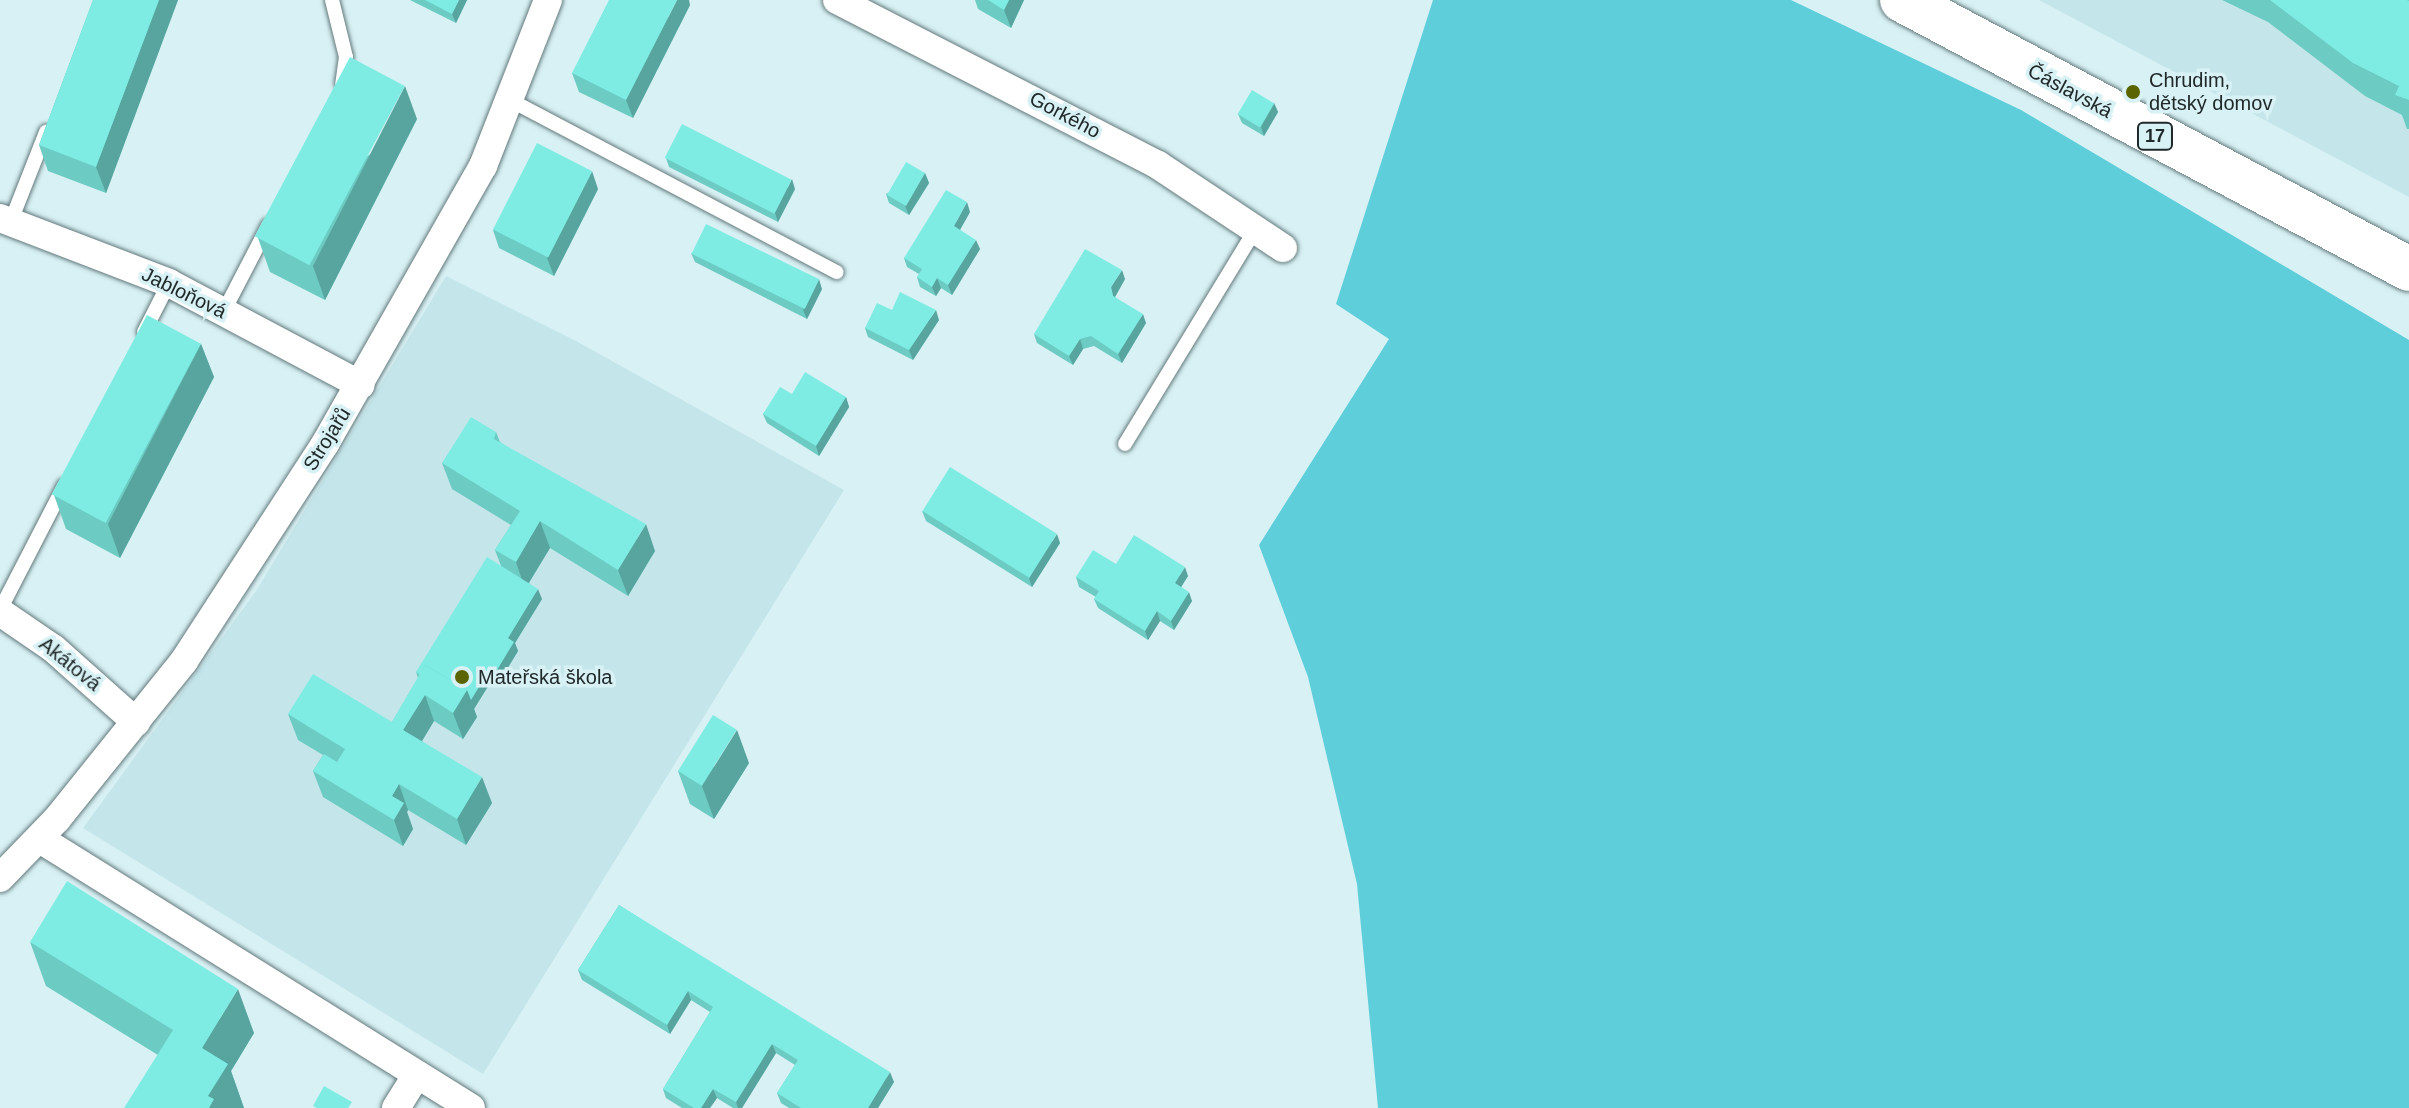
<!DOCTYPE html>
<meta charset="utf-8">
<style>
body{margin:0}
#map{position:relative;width:2409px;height:1108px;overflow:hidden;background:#d8f1f4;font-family:Helvetica,sans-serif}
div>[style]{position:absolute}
.built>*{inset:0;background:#c4e6eb}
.forest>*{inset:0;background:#5ecedb}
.roads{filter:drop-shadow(0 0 2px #63797c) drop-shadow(0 0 2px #63797c)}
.lane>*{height:14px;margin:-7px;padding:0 7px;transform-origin:7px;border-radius:7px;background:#fff}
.street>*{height:28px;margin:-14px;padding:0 14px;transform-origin:14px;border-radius:14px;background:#fff}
.primary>*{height:44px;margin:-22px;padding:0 22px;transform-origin:22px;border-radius:22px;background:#fff}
.wall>*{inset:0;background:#6ccbc3}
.shaded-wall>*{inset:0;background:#58a59f}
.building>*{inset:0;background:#7eece3;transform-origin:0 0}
.dots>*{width:22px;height:22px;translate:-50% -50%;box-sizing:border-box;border:4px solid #d8f1f4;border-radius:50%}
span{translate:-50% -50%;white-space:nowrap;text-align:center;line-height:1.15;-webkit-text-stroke:7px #d8f1f4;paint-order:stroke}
.shield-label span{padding:2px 6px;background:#d8f1f4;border:2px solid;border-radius:6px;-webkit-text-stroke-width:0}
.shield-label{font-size:18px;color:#20292a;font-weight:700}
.poi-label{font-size:20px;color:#20292a}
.left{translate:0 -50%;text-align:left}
.street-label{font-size:20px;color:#20292a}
</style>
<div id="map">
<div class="built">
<i style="clip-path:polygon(2039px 0,2409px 0,2409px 197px)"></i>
<i style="clip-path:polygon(446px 276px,576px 341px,844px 490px,483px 1074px,83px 828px,256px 591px)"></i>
</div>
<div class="forest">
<i style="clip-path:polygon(1433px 0,1791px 0,2021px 110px,2409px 340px,2409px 1108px,1378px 1108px,1357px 884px,1308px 677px,1259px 545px,1389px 339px,1336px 304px)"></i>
</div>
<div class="roads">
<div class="lane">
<i style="left:332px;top:0;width:59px;rotate:76.2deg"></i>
<i style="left:346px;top:57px;width:27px;rotate:98deg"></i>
<i style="left:512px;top:101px;width:367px;rotate:27.8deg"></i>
<i style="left:11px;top:221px;width:96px;rotate:-68.5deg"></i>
<i style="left:224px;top:311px;width:96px;rotate:-62.6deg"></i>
<i style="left:144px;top:332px;width:55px;rotate:-63deg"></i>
<i style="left:1125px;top:444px;width:250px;rotate:-58.7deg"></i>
<i style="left:0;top:610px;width:140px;rotate:-62.7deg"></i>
</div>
<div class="street">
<i style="left:837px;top:0;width:361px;rotate:27.2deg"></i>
<i style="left:1158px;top:165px;width:150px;rotate:33.6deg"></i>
<i style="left:0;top:218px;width:181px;rotate:21deg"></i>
<i style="left:169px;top:283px;width:217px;rotate:28deg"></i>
<i style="left:0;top:612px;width:65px;rotate:34.4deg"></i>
<i style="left:54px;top:649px;width:110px;rotate:41.7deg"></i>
<i style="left:40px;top:839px;width:508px;rotate:31.97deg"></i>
<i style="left:0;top:878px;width:82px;rotate:-46deg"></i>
<i style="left:57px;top:819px;width:203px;rotate:-51.2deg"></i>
<i style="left:184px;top:661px;width:259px;rotate:-57deg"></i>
<i style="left:325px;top:444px;width:320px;rotate:-60.4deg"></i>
<i style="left:483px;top:166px;width:178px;rotate:-68.6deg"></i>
<i style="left:396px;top:1108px;width:39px;rotate:-58deg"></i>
</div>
<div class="primary">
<i style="left:1902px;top:0;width:574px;rotate:27.95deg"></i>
</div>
</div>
<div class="wall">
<i style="clip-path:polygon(93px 0,178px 0,106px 193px,48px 171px,39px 145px)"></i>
<i style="clip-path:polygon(410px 0,467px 0,456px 23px)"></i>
<i style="clip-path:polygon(975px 0,1024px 0,1011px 28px,978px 9px)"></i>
<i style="clip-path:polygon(2222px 0,2409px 0,2409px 129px,2407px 129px,2402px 115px,2365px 96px,2268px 22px)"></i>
<i style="clip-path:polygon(690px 5px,633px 118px,579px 92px,572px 73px)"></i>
<i style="clip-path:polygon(1274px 103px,1278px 112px,1264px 136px,1242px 123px,1238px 114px)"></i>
<i style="clip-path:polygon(417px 119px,325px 300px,270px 272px,258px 238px)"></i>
<i style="clip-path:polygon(666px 158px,795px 189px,778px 222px,669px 167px)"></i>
<i style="clip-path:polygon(925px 173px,929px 183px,909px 215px,889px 203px,886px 194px)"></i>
<i style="clip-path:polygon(598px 189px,554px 276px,499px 248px,493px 230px)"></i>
<i style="clip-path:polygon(970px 212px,960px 230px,980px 249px,952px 295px,941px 288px,936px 296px,920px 287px,917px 277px,919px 274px,907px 267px,904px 258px)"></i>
<i style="clip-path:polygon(691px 253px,822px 289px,807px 319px,695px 262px)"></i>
<i style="clip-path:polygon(1125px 279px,1115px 297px,1146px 323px,1122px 363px,1094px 346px,1083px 349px,1073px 365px,1037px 343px,1034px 334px)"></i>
<i style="clip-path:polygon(892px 310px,939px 320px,913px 360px,868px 337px,865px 328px)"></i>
<i style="clip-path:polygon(201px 344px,214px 377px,120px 558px,66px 529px,54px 495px)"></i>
<i style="clip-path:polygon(792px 394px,846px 397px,849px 407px,819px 456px,767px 423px,763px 414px)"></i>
<i style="clip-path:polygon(496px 432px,500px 442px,655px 551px,628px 596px,550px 548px,529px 583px,542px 599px,515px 643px,518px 651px,501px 679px,495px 675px,474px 709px,477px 717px,463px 739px,434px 721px,422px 741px,492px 803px,466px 845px,408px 810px,407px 812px,413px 829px,403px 846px,323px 797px,313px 771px,323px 755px,298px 740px,288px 714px,392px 722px,418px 678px,416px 672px,501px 566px,495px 550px,511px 525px,452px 489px,442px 463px)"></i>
<i style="clip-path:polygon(922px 511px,1060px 543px,1032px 587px,926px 521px)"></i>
<i style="clip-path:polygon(1116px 564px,1188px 576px,1181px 587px,1192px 601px,1174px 630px,1160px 621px,1148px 640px,1098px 608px,1094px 599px,1096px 597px,1079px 587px,1076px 577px)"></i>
<i style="clip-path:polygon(749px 763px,714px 819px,690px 804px,678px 771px)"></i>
<i style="clip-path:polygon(619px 905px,894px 1082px,878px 1108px,789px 1108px,781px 1103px,777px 1093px,795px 1065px,776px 1053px,742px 1108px,733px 1108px,717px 1098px,710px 1108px,682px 1108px,666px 1098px,663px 1089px,710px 1012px,691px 1000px,670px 1034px,582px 980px,578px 970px)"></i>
<i style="clip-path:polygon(30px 942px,254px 1033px,231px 1071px,244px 1108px,46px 986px)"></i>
</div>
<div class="shaded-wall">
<i style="clip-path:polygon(159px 0,178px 0,106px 193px,96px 167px)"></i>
<i style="clip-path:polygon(459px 0,467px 0,456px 23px,452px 14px)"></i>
<i style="clip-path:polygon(677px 0,689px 0,690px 5px,633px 118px,626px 100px)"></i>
<i style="clip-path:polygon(1009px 0,1024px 0,1011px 28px,1004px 10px)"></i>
<i style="clip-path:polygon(405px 86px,417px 119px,325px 300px,313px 266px)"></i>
<i style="clip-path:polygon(1274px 103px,1278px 112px,1264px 136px,1261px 127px)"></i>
<i style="clip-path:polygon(592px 171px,598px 189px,554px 276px,547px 258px)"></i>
<i style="clip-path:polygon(925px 173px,929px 183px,909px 215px,905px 206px)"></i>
<i style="clip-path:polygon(792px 179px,795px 189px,778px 222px,775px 213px)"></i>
<i style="clip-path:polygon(967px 202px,970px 212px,957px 235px,954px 226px)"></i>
<i style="clip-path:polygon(976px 240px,980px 249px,952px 295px,948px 285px)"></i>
<i style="clip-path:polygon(1122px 270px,1125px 279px,1115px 297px,1113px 296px,1111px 287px)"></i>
<i style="clip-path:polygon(937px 278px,941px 288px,936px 296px,932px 287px)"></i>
<i style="clip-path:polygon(819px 279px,822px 289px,807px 319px,803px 310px)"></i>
<i style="clip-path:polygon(936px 310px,939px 320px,913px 360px,909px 350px)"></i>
<i style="clip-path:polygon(1143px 314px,1146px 323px,1122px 363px,1118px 354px)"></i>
<i style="clip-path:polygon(1080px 339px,1083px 349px,1073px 365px,1069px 356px)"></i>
<i style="clip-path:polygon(201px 344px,214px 377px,120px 558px,108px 524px)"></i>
<i style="clip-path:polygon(846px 397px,849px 407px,819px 456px,816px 446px)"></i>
<i style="clip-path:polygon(540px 521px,550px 548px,525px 589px,516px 562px)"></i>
<i style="clip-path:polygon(646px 524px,655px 551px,628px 596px,618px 570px)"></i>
<i style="clip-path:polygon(1057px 534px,1060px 543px,1032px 587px,1029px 578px)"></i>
<i style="clip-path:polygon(1185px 567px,1188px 576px,1178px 592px,1175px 583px)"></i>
<i style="clip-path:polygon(538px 589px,542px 599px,515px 643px,518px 651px,501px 679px,497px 670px,508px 638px)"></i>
<i style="clip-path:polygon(1189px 592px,1192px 601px,1174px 630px,1171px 621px)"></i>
<i style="clip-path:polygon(1157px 611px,1160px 621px,1148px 640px,1145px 631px)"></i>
<i style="clip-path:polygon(492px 666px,495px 675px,474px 709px,477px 717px,463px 739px,453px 713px,467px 690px)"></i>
<i style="clip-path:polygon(425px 695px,434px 721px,413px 756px,403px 730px)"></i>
<i style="clip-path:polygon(737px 730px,749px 763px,714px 819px,702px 786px)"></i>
<i style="clip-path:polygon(482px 777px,492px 803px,466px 845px,457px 819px)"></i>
<i style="clip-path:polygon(399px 784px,408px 810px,407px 812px,413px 829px,403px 846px,394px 820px,392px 796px)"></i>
<i style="clip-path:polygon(238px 989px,254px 1033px,231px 1071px,244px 1108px,209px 1108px,202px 1048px)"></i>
<i style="clip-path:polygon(688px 991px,691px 1000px,670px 1034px,667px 1025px)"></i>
<i style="clip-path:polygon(772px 1044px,776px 1053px,742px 1108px,738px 1108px,736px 1102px)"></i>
<i style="clip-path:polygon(890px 1072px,894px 1082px,878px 1108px,868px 1108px)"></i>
<i style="clip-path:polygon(713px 1089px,717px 1098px,710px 1108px,701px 1108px)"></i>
</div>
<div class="building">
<i style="clip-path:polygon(93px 0,159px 0,96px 167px,39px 145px)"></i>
<i style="clip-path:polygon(425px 0,459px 0,452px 14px)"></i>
<i style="clip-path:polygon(609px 0,677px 0,626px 100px,572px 73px)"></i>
<i style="clip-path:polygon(988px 0,1009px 0,1004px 10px)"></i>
<i style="clip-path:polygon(2270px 0,2407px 0,2409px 1px,2409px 100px,2395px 95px,2399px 86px,2353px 63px)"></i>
<i style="left:350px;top:57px;width:62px;height:203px;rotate:28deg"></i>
<i style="left:1252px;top:90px;width:26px;height:28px;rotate:31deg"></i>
<i style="left:682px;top:124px;width:123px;height:38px;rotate:27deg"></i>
<i style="left:537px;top:143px;width:62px;height:97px;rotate:27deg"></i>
<i style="left:906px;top:162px;width:22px;height:38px;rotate:30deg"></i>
<i style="clip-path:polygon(946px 190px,967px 202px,954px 226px,976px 240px,948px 285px,937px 278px,932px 287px,917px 277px,922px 269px,904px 258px)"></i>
<i style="left:706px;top:224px;width:126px;height:33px;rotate:26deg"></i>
<i style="clip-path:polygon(1085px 249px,1122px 270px,1111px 287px,1113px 296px,1143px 314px,1118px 354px,1091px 336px,1080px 339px,1069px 356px,1034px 334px)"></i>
<i style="clip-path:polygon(900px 292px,936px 310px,909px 350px,865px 328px,877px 303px,892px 310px)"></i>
<i style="left:147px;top:315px;width:61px;height:203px;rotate:28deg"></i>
<i style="clip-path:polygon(805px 372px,846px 397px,816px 446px,763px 414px,780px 387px,792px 394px)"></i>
<i style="clip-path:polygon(471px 417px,496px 432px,494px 439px,646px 524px,618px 570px,540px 521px,516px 562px,495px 550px,520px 511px,442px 463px)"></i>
<i style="left:950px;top:467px;width:126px;height:52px;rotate:32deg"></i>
<i style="clip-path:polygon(1134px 535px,1185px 567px,1175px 583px,1189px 592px,1171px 621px,1157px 611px,1145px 631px,1094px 599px,1099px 591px,1076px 577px,1093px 550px,1116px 564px)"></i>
<i style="clip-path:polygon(487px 557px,538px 589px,508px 638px,514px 642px,497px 670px,492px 666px,471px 700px,467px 690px,425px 665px,420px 675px,416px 672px)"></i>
<i style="clip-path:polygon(425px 665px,467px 690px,453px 713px,425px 695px,403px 730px,482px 777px,457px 819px,399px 784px,392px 796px,404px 803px,394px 820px,313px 771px,324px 754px,337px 762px,345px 749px,288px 714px,313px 674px,392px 722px)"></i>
<i style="left:713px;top:715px;width:28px;height:66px;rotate:32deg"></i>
<i style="clip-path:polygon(67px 881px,238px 989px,202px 1048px,228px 1064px,208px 1096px,214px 1099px,209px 1108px,124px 1108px,173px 1030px,30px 942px)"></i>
<i style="clip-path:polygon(619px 905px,890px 1072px,868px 1108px,801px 1108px,777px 1093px,798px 1060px,772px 1044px,736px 1102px,713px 1089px,701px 1108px,694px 1108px,663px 1089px,713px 1007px,688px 991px,667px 1025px,578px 970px)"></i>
<i style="clip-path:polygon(324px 1086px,352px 1102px,348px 1108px,317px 1108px,313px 1106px)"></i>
</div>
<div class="dots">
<i style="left:2133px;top:92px;background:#5a6403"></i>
<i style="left:462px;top:677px;background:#5a6403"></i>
</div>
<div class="shield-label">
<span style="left:2155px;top:136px">17</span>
</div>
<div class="poi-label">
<span class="left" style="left:2149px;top:92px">Chrudim,<br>dětský domov</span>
<span class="left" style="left:478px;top:677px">Mateřská škola</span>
</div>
<div class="street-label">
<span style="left:2070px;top:91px;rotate:28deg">Čáslavská</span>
<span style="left:1065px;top:115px;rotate:28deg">Gorkého</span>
<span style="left:184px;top:293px;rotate:26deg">Jabloňová</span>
<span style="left:327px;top:439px;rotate:-58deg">Strojařů</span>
<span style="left:70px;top:664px;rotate:39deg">Akátová</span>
</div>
</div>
